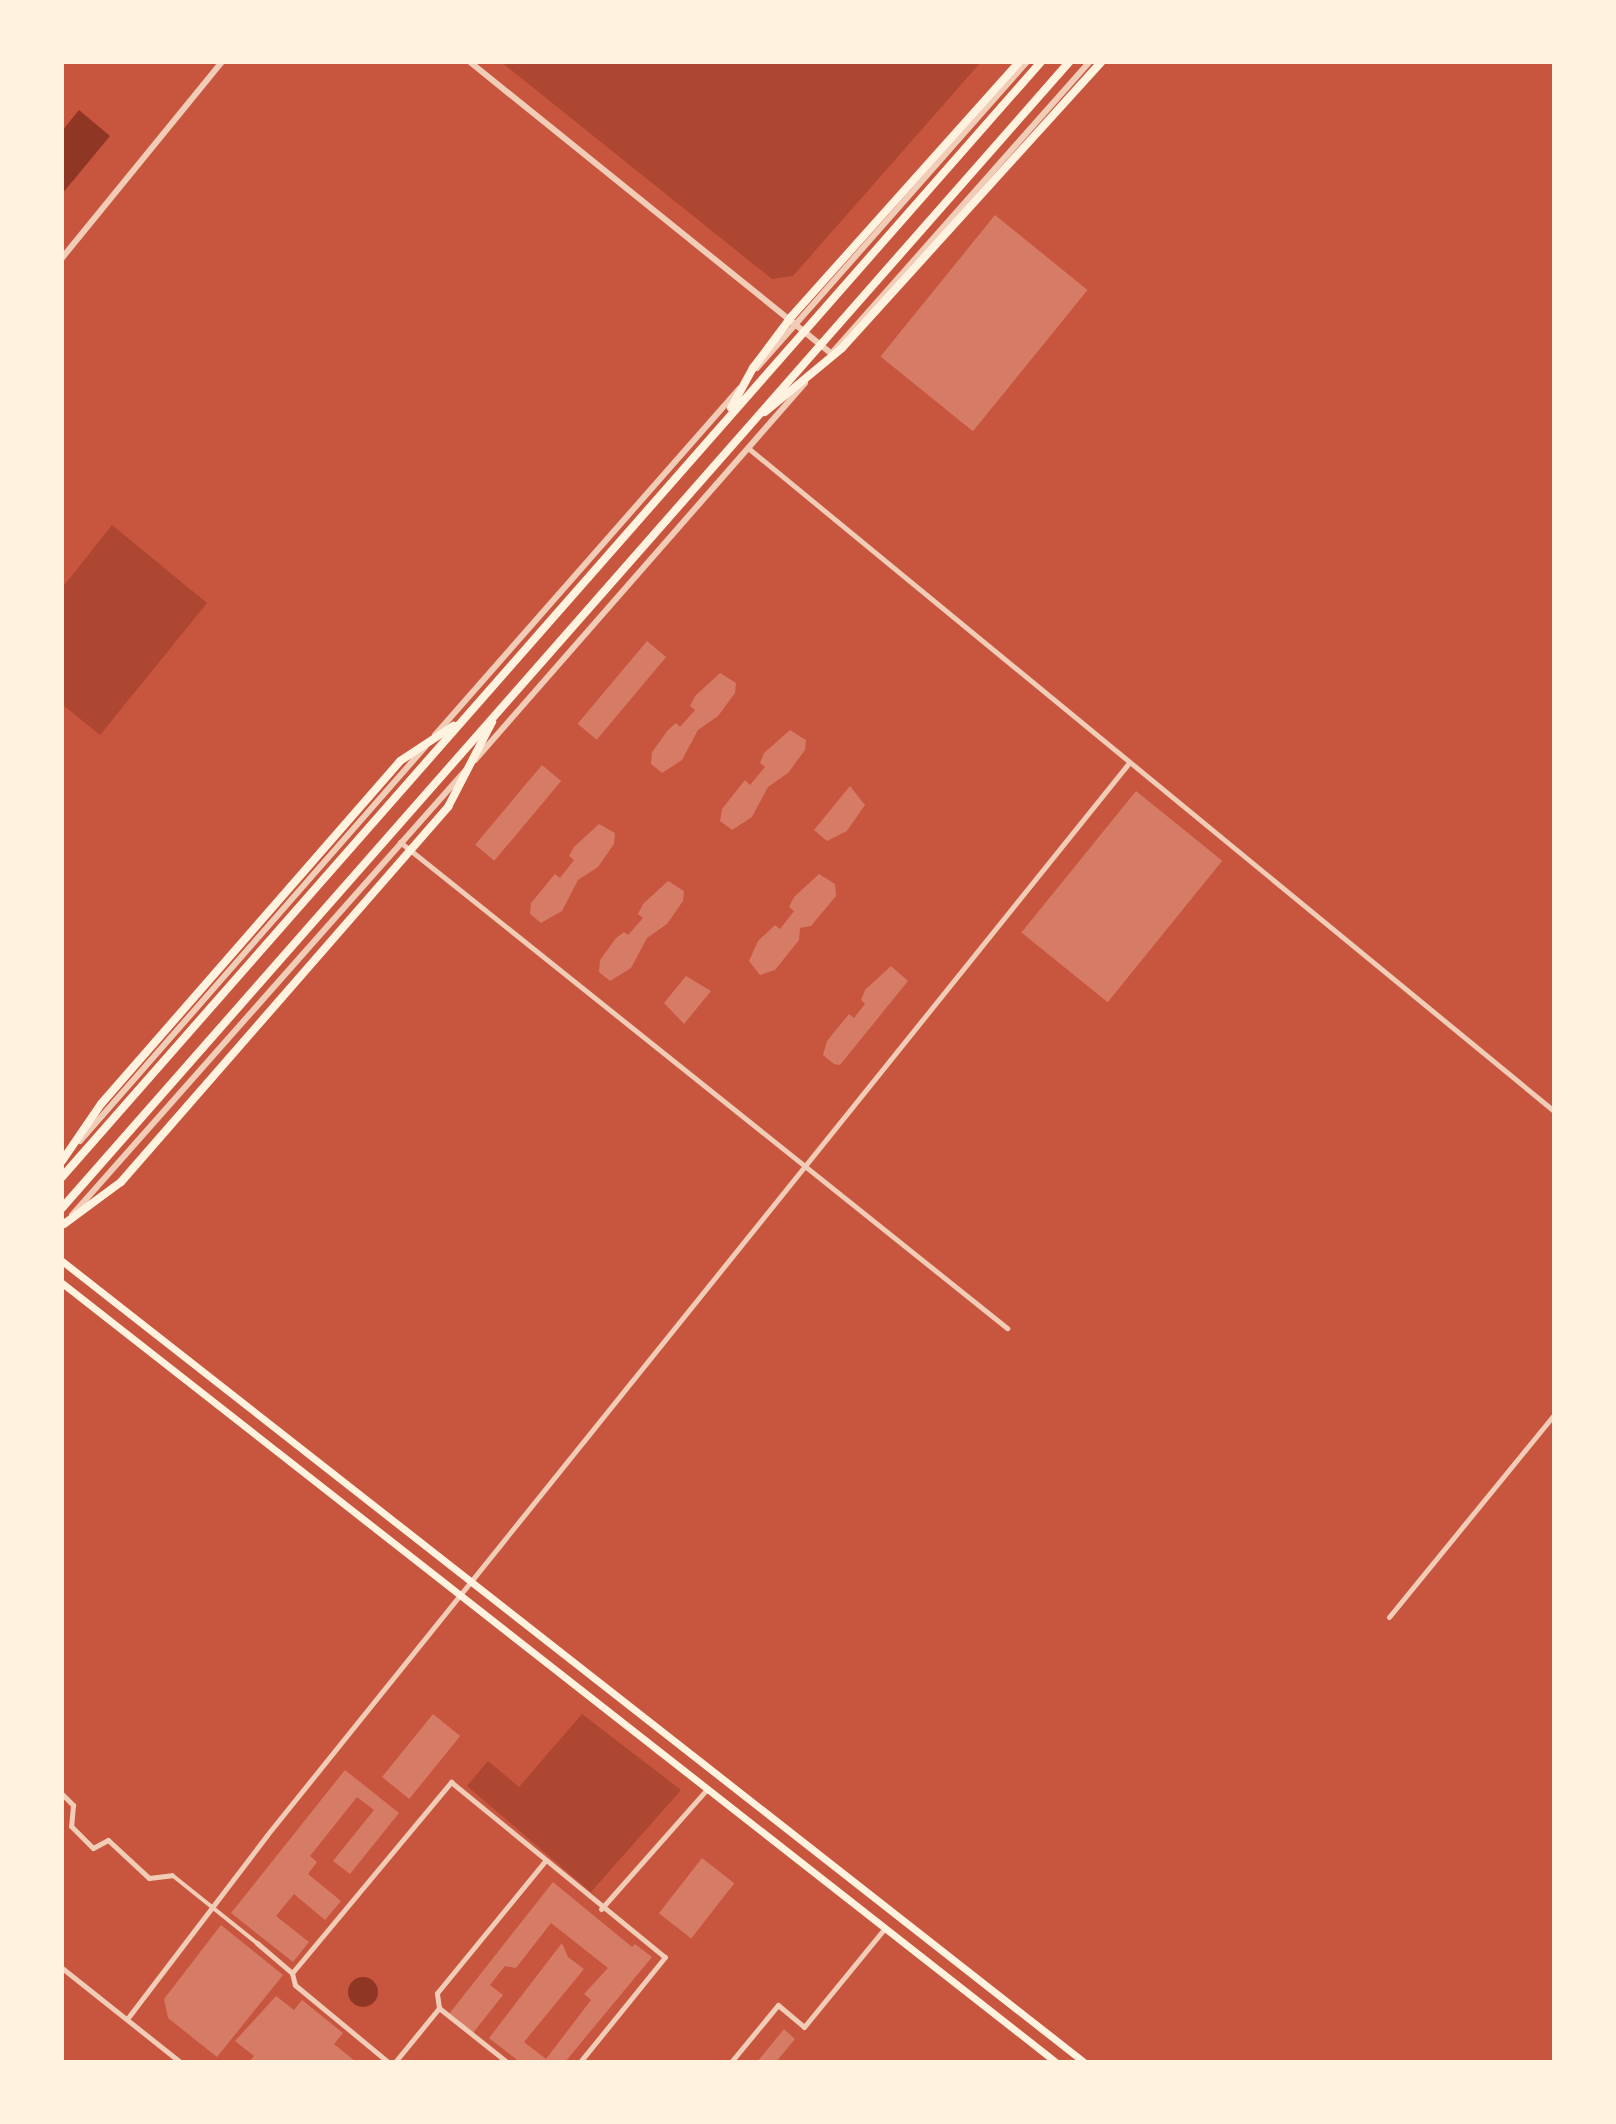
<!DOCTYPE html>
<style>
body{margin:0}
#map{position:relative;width:1616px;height:2124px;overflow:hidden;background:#c8553d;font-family:"Times New Roman",serif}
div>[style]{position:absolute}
.green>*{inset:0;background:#ae4732}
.water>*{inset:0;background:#8f3625}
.round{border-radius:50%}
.building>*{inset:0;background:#d67c66;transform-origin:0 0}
.pedestrian>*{height:4px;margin:-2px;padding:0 2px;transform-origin:2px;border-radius:2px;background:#f1ccb7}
.minor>*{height:5px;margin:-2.5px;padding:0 2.5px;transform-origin:2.5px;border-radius:2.5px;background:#f1ccb7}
.tertiary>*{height:6px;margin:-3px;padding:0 3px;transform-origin:3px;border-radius:3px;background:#f1ccb7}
.secondary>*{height:7px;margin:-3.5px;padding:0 3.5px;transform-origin:3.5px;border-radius:3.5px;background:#fff3e0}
.trunk>*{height:8px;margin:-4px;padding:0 4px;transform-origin:4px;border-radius:4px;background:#fff3e0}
span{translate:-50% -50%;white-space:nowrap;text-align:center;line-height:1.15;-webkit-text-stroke:8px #fff3e0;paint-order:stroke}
.frame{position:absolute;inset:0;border:64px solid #fff3e0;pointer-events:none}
</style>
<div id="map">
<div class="green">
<i style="clip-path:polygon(501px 62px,981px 62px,793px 276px,772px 279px)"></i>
<i style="clip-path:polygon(112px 525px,207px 603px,100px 735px,62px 704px,62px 588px)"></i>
<i style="clip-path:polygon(582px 1714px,681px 1790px,591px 1892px,467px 1786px,488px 1761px,519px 1787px)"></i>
</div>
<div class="water">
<i style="clip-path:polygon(79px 110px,110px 136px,62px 194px,62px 131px)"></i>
<i class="round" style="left:348px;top:1977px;width:30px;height:30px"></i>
</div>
<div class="building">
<i style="left:995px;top:215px;width:119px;height:182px;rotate:39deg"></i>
<i style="left:647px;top:641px;width:25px;height:108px;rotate:40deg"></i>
<i style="clip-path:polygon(720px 673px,736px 683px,735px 693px,718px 716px,698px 730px,682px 760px,662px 773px,651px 764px,652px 752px,668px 730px,676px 723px,680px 727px,695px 710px,690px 706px,695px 696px)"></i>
<i style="clip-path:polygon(790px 730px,806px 740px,805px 750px,788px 773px,768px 787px,752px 817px,732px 830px,720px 821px,722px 809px,745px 780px,750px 785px,765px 767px,760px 763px,764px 753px)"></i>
<i style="left:542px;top:765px;width:25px;height:104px;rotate:40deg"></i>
<i style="clip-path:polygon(850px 786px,865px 805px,847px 831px,827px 841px,814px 830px)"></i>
<i style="left:1136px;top:791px;width:111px;height:182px;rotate:39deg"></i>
<i style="clip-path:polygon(599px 824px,615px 833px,614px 844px,598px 867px,578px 880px,562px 911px,541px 923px,530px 914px,531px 903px,555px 874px,560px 878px,574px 860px,569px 856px,574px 847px)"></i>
<i style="clip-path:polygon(819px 874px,835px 884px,836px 896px,811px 926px,800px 928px,799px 940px,775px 970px,760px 975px,749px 961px,758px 941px,775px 925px,780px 929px,794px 911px,789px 907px,794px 897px)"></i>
<i style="clip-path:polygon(668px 881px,684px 891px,683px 901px,667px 924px,647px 938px,631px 968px,610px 981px,599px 972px,600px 960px,616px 938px,624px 932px,628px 935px,643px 918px,638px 914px,643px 904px)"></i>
<i style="clip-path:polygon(891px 966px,908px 981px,840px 1065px,834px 1064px,823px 1055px,827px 1041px,849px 1014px,854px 1018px,865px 1004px,861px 1000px,865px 990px)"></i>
<i style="clip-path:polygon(686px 976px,711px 991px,684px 1024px,664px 1003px)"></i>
<i style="left:433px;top:1714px;width:35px;height:81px;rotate:39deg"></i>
<i style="clip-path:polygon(345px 1770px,399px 1813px,350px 1874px,333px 1861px,374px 1810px,357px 1797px,310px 1856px,317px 1862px,308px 1874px,341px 1901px,325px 1920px,294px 1894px,276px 1916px,309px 1942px,293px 1962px,231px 1913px)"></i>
<i style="left:702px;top:1858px;width:41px;height:70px;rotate:38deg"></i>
<i style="clip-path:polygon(553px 1882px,632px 1947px,635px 1944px,652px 1957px,565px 2062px,520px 2062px,489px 2038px,562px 1943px,568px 1957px,584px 1969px,524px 2042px,546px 2059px,591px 2000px,584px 1994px,608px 1968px,551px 1923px,516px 1968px,505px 1966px,490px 1985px,503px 1995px,473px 2033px,449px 2014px)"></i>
<i style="clip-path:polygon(221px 1925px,283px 1975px,217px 2057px,168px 2018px,164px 1999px)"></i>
<i style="clip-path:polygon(276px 1996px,294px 2010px,302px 2000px,343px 2033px,334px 2044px,356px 2062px,249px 2062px,254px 2056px,235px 2041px)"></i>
<i style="clip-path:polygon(784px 2029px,795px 2039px,776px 2062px,757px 2062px)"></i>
</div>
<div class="pedestrian">
<i style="left:172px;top:1875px;width:109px;rotate:38.7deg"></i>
</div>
<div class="minor">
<i style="left:748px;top:448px;width:1044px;rotate:39.44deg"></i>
<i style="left:400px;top:842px;width:778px;rotate:38.68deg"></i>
<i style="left:1389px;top:1617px;width:261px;rotate:-50.8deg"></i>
<i style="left:62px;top:1794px;width:16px;rotate:45deg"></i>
<i style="left:73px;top:1805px;width:21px;rotate:95deg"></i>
<i style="left:71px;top:1826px;width:31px;rotate:45deg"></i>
<i style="left:93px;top:1848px;width:17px;rotate:-28deg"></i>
<i style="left:108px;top:1840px;width:56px;rotate:42.8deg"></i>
<i style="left:149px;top:1878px;width:23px;rotate:-7deg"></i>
<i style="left:601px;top:1909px;width:160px;rotate:-48.5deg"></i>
<i style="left:257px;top:1943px;width:46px;rotate:40.6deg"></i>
<i style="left:292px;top:1973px;width:12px;rotate:76deg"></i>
<i style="left:295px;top:1985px;width:121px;rotate:39.6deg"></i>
<i style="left:62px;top:1968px;width:151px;rotate:38.5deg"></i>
<i style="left:292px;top:1973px;width:249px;rotate:-50.2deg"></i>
<i style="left:451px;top:1782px;width:276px;rotate:39.3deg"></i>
<i style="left:665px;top:1957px;width:135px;rotate:129deg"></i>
<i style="left:439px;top:2008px;width:87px;rotate:38.5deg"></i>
<i style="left:127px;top:2019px;width:231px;rotate:-52.7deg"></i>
<i style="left:267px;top:1835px;width:1374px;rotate:-51.2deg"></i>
<i style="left:395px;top:2062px;width:70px;rotate:-50.8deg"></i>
<i style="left:439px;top:2008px;width:15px;rotate:-98deg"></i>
<i style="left:437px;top:1993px;width:171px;rotate:-50.7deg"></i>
<i style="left:731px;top:2062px;width:74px;rotate:-50.5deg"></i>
<i style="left:778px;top:2005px;width:34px;rotate:40deg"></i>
<i style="left:804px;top:2027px;width:128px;rotate:-50.7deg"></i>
</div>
<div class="tertiary">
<i style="left:470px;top:62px;width:464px;rotate:38.9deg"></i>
<i style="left:62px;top:258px;width:253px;rotate:-50.8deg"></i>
<i style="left:831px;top:354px;width:390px;rotate:-48.5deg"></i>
<i style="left:757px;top:368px;width:408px;rotate:-48.6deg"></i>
<i style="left:435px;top:735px;width:461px;rotate:-48.7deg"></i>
<i style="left:475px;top:760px;width:501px;rotate:-48.8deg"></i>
<i style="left:80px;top:1141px;width:524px;rotate:-48.79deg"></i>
<i style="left:72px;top:1215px;width:593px;rotate:-48.49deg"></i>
</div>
<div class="secondary">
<i style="left:62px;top:1261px;width:1298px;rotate:38.09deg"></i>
<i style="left:62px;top:1283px;width:1263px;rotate:38.09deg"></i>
</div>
<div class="trunk">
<i style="left:731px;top:408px;width:46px;rotate:-61.2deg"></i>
<i style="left:753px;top:368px;width:65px;rotate:-53.1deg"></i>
<i style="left:792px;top:316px;width:341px;rotate:-48.2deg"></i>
<i style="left:765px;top:412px;width:100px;rotate:-39.7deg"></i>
<i style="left:842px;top:348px;width:386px;rotate:-47.8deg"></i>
<i style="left:62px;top:1161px;width:69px;rotate:-55.6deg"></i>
<i style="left:101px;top:1104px;width:455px;rotate:-48.9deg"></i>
<i style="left:400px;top:761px;width:64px;rotate:-33.4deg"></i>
<i style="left:62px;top:1177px;width:1484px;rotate:-48.72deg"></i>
<i style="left:62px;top:1208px;width:1526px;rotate:-48.69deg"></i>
<i style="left:64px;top:1224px;width:71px;rotate:-36.4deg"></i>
<i style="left:121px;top:1182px;width:498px;rotate:-48.9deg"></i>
<i style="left:448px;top:807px;width:96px;rotate:-62.6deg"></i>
</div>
<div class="frame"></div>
</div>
